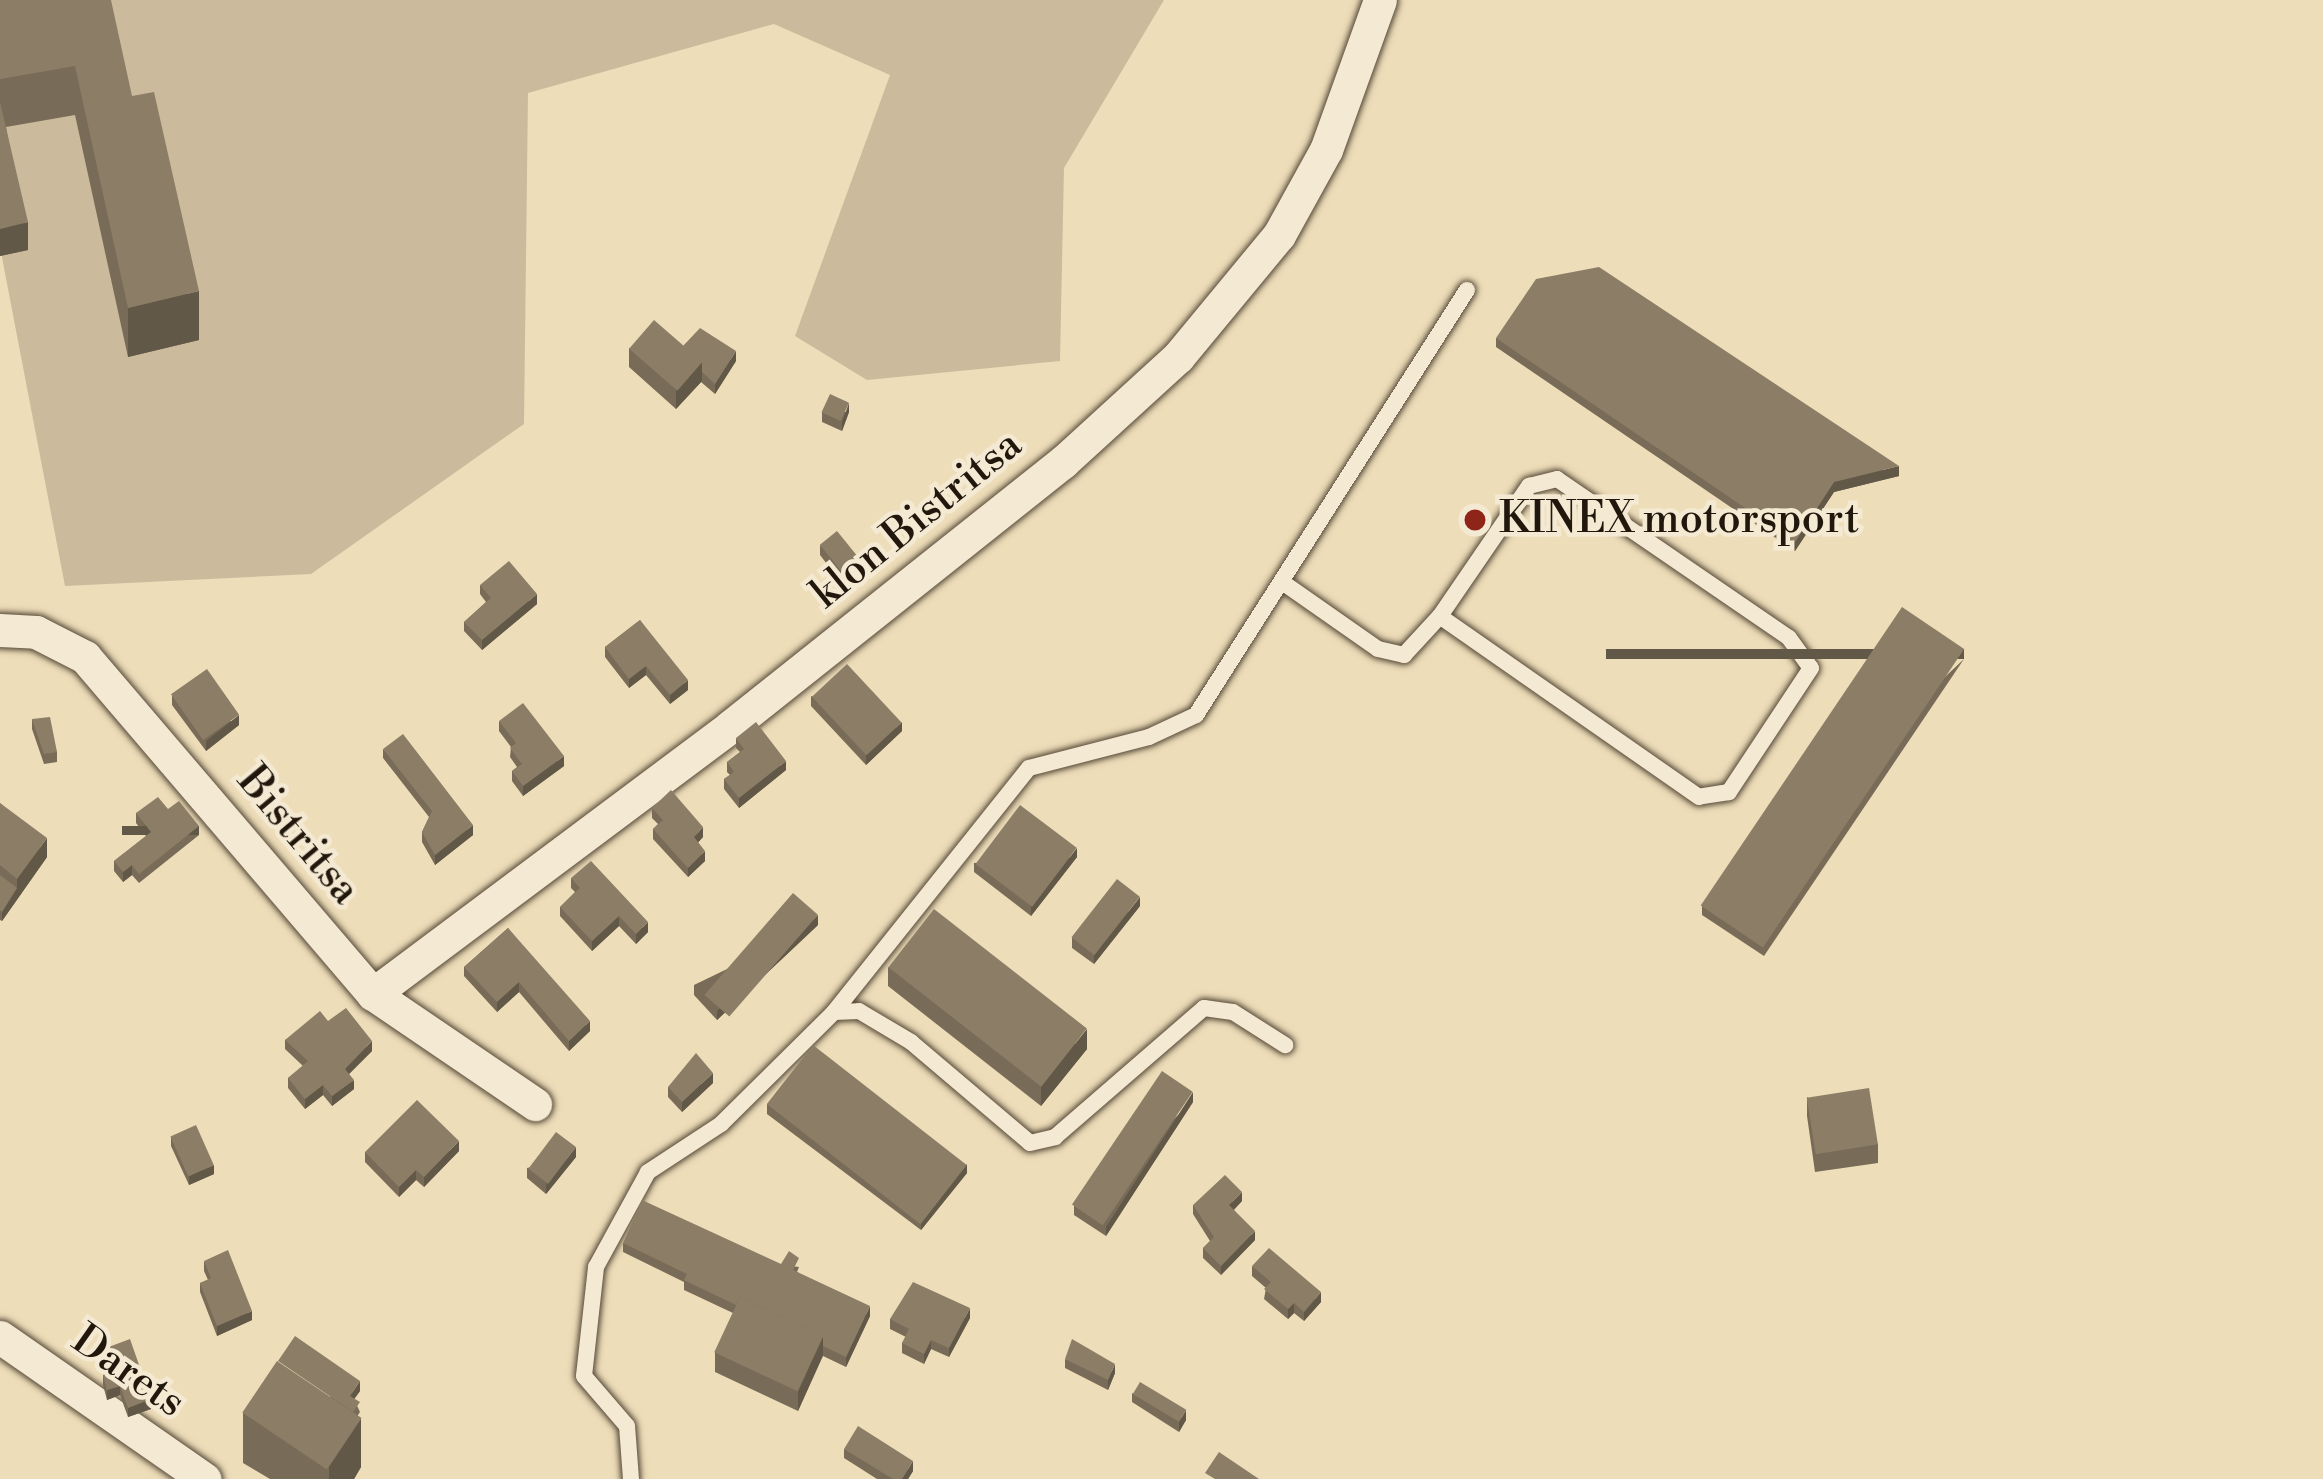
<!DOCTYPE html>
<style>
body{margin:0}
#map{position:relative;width:2323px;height:1479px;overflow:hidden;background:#eeddb9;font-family:"Libre Bodoni",serif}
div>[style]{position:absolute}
.green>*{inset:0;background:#cbbb9c}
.roads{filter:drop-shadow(0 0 3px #544837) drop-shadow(0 0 3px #544837)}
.lane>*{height:16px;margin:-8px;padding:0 8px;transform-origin:8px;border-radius:8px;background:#f4e9d2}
.street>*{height:33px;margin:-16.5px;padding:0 16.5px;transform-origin:16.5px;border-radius:16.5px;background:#f4e9d2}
.wall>*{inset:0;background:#786c58}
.shaded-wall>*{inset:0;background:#625847;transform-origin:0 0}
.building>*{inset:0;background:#8c7e66;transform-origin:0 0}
.dots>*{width:33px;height:33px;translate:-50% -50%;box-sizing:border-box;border:6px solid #f4e9d2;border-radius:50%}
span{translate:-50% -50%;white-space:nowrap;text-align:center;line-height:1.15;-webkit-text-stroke:9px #f4e9d2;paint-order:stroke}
.street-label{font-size:42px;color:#21170c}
.poi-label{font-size:42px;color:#21170c}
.left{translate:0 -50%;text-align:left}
</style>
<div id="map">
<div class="green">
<i style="clip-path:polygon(0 0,1164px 0,1064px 168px,1060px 361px,867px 380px,795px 336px,890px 75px,774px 24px,528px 93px,524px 424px,311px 574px,65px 586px,0 247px)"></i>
</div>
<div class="roads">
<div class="lane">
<i style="left:1285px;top:584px;width:113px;rotate:35deg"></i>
<i style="left:1378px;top:649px;width:27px;rotate:13deg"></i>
<i style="left:1404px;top:655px;width:53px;rotate:-47.3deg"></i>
<i style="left:1440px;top:616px;width:158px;rotate:-55.6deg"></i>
<i style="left:1529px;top:486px;width:29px;rotate:-14deg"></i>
<i style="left:1557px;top:479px;width:281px;rotate:34.4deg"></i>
<i style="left:1789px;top:638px;width:37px;rotate:54deg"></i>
<i style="left:1811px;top:668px;width:149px;rotate:123.5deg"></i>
<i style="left:1729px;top:792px;width:30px;rotate:171deg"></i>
<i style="left:1699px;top:797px;width:316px;rotate:-145.1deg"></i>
<i style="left:834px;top:1012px;width:312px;rotate:-51.4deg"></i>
<i style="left:1029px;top:768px;width:124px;rotate:-14.5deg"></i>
<i style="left:1149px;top:737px;width:52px;rotate:-25.1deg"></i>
<i style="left:1196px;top:715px;width:504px;rotate:-57.48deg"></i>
<i style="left:631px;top:1479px;width:53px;rotate:-94.3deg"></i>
<i style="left:627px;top:1426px;width:66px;rotate:-130.7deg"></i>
<i style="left:584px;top:1376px;width:110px;rotate:-83.7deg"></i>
<i style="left:596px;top:1267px;width:108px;rotate:-61.3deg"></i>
<i style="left:648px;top:1172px;width:87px;rotate:-33.3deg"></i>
<i style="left:721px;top:1124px;width:159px;rotate:-44.7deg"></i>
<i style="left:834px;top:1012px;width:25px;rotate:-2deg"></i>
<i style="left:859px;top:1011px;width:61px;rotate:30.8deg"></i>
<i style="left:911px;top:1042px;width:156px;rotate:40.3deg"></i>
<i style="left:1030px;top:1143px;width:26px;rotate:-13deg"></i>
<i style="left:1055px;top:1137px;width:197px;rotate:-40.9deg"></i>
<i style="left:1204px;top:1008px;width:29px;rotate:8deg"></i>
<i style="left:1233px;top:1012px;width:62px;rotate:32.4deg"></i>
</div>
<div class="street">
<i style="left:0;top:630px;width:36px;rotate:3deg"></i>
<i style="left:36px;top:632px;width:55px;rotate:27deg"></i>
<i style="left:85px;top:657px;width:443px;rotate:49.5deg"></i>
<i style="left:373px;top:994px;width:196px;rotate:34.2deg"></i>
<i style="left:373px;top:994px;width:447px;rotate:-36.8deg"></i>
<i style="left:731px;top:726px;width:424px;rotate:-38.5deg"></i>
<i style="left:1063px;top:462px;width:156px;rotate:-42.4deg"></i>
<i style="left:1178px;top:357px;width:158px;rotate:-50.4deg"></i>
<i style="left:1279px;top:235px;width:97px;rotate:-61.1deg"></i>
<i style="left:1326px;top:150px;width:159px;rotate:-70.2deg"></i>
<i style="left:0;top:1337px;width:249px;rotate:34.8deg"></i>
</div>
</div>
<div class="wall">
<i style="clip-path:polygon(0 0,132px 96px,199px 340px,128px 357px,75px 115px,6px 127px,28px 250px,0 256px)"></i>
<i style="clip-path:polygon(1496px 338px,1899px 476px,1834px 492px,1795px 551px,1496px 347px)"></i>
<i style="clip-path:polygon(683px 346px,736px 361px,715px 394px,701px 382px,676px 409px,629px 367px,629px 348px)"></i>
<i style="clip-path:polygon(822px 412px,849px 412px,842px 431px,822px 422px)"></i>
<i style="clip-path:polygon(820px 545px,861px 571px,843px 585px,820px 555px)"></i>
<i style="clip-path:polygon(480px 585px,537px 604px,482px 650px,464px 631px,464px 622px,486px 602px,480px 594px)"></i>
<i style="clip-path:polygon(640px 620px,688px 690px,670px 704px,646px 675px,629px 688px,605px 657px,605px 647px)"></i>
<i style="clip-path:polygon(1964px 659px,1764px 956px,1702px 915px,1702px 906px)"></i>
<i style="clip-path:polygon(172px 695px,239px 725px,206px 751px,172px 705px)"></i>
<i style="clip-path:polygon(811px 696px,902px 731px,866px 765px,811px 706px)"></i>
<i style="clip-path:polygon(32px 719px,57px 752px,57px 762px,44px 764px,32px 729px)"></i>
<i style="clip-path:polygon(499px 721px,564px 766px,523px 796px,512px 781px,512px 771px,517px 767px,510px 757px,511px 747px,499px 731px)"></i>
<i style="clip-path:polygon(736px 738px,786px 770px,739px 808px,724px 789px,724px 779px,730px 775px,727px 772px,727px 762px,740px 752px,736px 748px)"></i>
<i style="clip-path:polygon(383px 749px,473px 835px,435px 865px,422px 842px,422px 832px,429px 817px,383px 758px)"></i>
<i style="clip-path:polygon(0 803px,47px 857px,2px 921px,0 920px)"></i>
<i style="clip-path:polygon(652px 808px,703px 837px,698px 842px,705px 861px,688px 877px,653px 839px,653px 829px,658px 824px,652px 818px)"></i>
<i style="clip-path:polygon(168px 809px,199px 835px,139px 883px,132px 875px,123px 882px,114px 871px,114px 861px,146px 836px,136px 823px,136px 813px)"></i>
<i style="clip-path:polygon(1077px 857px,1031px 916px,974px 872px,974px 863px)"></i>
<i style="clip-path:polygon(571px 878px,648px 932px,636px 944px,619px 926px,592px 951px,560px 916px,560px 907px,575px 892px,571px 888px)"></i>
<i style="clip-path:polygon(1140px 906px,1094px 964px,1072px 948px,1072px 938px)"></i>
<i style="clip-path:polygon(818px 925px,717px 1020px,694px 995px,694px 985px)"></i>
<i style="clip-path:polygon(508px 928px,590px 1031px,569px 1051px,519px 992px,497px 1012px,464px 976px,464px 967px)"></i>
<i style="clip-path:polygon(888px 967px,1087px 1049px,1041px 1106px,888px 986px)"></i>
<i style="clip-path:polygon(328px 1021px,372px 1051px,349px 1074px,354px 1089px,332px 1106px,323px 1095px,305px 1109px,288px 1088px,288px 1078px,303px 1066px,285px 1049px,285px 1040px)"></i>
<i style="clip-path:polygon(713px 1083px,682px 1112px,668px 1097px,668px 1087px)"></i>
<i style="clip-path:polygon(1807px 1097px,1878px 1144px,1878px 1163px,1815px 1172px,1807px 1116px)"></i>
<i style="clip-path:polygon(1193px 1102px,1106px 1236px,1074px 1215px,1074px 1206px)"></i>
<i style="clip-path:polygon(767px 1104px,967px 1173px,921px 1230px,767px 1114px)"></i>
<i style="clip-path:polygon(171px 1137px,214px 1174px,189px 1185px,171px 1146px)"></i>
<i style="clip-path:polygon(459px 1151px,424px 1187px,416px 1180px,399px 1197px,365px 1162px,365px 1152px)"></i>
<i style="clip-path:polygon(576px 1157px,546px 1194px,527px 1178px,527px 1168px)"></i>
<i style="clip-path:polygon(1242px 1201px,1234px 1210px,1255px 1240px,1221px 1275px,1203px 1258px,1203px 1248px,1210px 1241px,1193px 1214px,1193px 1205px)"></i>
<i style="clip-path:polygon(623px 1243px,799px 1267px,797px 1272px,870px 1316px,846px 1367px,823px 1356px,798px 1411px,715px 1372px,715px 1353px,733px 1313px,684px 1290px,684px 1282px,623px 1252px)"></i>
<i style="clip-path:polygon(204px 1261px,252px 1320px,217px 1336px,200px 1292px,200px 1283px,208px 1280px,204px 1271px)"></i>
<i style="clip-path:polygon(1252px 1266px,1321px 1302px,1304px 1321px,1294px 1313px,1288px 1319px,1264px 1299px,1266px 1288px,1252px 1276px)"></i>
<i style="clip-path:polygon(970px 1318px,949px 1357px,931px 1349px,924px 1364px,902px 1353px,902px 1343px,906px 1337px,890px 1329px,890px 1319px)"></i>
<i style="clip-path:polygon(106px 1348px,151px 1409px,128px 1417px,120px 1395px,107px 1400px,103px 1385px,103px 1375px,112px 1372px,106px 1358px)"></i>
<i style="clip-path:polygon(1065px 1359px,1115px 1373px,1108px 1390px,1065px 1368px)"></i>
<i style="clip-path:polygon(360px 1391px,354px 1399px,360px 1412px,358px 1415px,361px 1467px,354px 1479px,270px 1479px,243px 1463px,243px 1413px)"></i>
<i style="clip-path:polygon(1132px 1393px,1186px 1420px,1179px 1432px,1132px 1402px)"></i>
<i style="clip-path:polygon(844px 1449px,913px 1471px,908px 1479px,877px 1479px,844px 1458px)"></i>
</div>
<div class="shaded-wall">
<i style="clip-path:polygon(28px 222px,28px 250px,0 256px,0 229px)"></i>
<i style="clip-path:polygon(199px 291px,199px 340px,128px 357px,128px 308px)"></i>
<i style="clip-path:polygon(736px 351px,736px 361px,715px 394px,715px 384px)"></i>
<i style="clip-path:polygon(702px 362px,702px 381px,676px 409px,676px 390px)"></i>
<i style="clip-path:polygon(849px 403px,849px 412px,842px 431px,842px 422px)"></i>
<i style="clip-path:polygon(1899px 466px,1899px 476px,1834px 492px,1795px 551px,1795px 542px,1834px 482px)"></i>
<i style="clip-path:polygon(861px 561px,861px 571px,843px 585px,843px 576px)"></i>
<i style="clip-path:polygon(537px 594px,537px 604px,482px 650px,482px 640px)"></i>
<i style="left:1964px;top:649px;width:10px;height:358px;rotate:90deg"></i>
<i style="clip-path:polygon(646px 666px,646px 675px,629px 688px,629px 679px)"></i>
<i style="clip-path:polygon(688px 680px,688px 690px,670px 704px,670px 695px)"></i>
<i style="clip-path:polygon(239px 715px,239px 725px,206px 751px,206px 741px)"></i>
<i style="clip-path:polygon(902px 722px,902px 731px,866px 765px,866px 755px)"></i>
<i style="clip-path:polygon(564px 756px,564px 766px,523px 796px,523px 786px)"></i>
<i style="clip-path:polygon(786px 761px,786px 770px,739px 808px,739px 798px)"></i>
<i style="clip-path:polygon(473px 825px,473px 835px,435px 865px,435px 855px)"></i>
<i style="left:199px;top:826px;width:9px;height:77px;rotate:90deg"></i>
<i style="clip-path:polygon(703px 827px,703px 837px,694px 847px,694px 837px)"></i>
<i style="clip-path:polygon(47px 838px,47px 857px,2px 921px,2px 912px,17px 888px,17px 879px)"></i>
<i style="clip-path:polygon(1077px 848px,1077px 857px,1031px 916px,1031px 907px)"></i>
<i style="clip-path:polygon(705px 851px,705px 861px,688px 877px,688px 868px)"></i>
<i style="clip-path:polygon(132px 865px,132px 875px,123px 882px,123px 872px)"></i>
<i style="clip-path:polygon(1140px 897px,1140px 906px,1094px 964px,1094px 955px)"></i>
<i style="clip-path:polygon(818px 915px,818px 925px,717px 1020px,717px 1011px)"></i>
<i style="clip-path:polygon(619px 916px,619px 926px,592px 951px,592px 941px)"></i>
<i style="clip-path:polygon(648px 922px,648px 932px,636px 944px,636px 934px)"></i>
<i style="clip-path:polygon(519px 982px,519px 992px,497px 1012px,497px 1002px)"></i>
<i style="clip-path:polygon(590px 1021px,590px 1031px,569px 1051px,569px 1041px)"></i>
<i style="clip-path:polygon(1087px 1029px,1087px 1049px,1041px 1106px,1041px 1086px)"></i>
<i style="clip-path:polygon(372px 1041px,372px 1051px,345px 1078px,345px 1069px)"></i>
<i style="clip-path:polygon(713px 1073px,713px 1083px,682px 1112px,682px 1102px)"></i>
<i style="clip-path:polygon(354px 1080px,354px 1089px,332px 1106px,332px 1096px)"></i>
<i style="clip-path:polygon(323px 1085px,323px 1095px,305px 1109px,305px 1099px)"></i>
<i style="clip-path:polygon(1193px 1092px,1193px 1102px,1106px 1236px,1106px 1227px)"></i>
<i style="clip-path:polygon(459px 1141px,459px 1151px,424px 1187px,424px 1177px)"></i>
<i style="clip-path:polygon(576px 1147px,576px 1157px,546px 1194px,546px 1185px)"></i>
<i style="clip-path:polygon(967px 1164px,967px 1173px,921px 1230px,921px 1220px)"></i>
<i style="clip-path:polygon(214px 1165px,214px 1174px,189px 1185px,189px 1175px)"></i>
<i style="clip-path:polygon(416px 1170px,416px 1180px,399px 1197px,399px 1187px)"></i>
<i style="clip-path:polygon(1242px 1192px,1242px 1201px,1229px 1214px,1229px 1205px)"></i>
<i style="clip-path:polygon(1255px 1231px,1255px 1240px,1221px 1275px,1221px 1266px)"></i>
<i style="clip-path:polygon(1321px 1292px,1321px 1302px,1304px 1321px,1304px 1312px)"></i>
<i style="clip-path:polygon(1294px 1303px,1294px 1313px,1288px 1319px,1288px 1309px)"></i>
<i style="clip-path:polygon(870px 1306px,870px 1316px,846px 1367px,846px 1357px)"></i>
<i style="clip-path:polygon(970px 1308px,970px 1318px,949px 1357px,949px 1348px)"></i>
<i style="clip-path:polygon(252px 1311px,252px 1320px,217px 1336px,217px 1326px)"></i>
<i style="clip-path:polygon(823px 1336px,823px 1355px,798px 1411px,798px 1392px)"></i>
<i style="clip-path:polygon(931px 1340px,931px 1349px,924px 1364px,924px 1354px)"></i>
<i style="clip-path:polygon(1115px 1364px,1115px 1373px,1108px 1390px,1108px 1380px)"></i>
<i style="clip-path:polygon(360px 1381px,360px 1391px,350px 1405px,350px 1396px)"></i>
<i style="clip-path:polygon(120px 1386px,120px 1395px,107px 1400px,107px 1390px)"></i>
<i style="clip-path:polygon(151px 1399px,151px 1409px,128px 1417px,128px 1408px)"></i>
<i style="clip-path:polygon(1186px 1410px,1186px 1420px,1179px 1432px,1179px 1422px)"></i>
<i style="clip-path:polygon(361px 1418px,361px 1467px,354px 1479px,329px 1479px,329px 1467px)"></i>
<i style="clip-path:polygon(913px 1461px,913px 1471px,908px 1479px,902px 1479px)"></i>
</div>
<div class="building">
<i style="clip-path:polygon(0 0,111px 0,132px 96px,154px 92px,199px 291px,128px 308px,75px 66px,0 79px)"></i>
<i style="clip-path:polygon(0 102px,28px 222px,0 229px)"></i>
<i style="clip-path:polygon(1599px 267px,1899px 466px,1834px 482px,1795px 542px,1496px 338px,1536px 279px)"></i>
<i style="left:654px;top:320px;width:64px;height:38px;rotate:41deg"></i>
<i style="clip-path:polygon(700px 328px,736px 351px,715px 384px,702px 372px,702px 362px,683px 346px)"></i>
<i style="left:830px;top:394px;width:21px;height:20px;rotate:25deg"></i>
<i style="left:837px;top:531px;width:38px;height:22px;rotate:51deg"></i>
<i style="clip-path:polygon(509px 561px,537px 594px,482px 640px,464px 622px,491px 598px,480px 585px)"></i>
<i style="left:1902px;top:607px;width:75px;height:360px;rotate:34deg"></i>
<i style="clip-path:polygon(640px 620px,688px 680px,670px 695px,646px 666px,629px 679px,605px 647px)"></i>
<i style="left:847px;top:664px;width:80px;height:48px;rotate:47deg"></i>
<i style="left:207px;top:669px;width:56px;height:44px;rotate:55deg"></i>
<i style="clip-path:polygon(523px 703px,564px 756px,523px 786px,512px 771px,522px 764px,510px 748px,516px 743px,499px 721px)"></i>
<i style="clip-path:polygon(50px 717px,57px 752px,44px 754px,32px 719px)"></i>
<i style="clip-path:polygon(756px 722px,786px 761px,739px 798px,724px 779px,734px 772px,727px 762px,744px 749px,736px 738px)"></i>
<i style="clip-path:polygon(403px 734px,473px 825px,435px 855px,422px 832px,432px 811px,383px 749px)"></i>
<i style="clip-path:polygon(671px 790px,703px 827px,694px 837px,705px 851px,688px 868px,653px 829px,663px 820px,652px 808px)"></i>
<i style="clip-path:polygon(158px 797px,168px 809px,179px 801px,199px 826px,139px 874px,132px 865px,123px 872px,114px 861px,151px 832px,136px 813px)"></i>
<i style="clip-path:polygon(0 803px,47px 838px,17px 879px,0 865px)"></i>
<i style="left:1020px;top:805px;width:71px;height:74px;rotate:37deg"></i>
<i style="clip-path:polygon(591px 861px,648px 922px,636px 934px,619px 916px,592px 941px,560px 907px,580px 888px,571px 878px)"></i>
<i style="clip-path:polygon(0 875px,17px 888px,2px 912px,0 910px)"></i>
<i style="left:1117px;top:879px;width:29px;height:74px;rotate:38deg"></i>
<i style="left:793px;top:893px;width:33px;height:135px;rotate:41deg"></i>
<i style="left:934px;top:909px;width:194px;height:74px;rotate:38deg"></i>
<i style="clip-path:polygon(508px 928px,590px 1021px,569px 1041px,519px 982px,497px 1002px,464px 967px)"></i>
<i style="clip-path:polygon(346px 1008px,372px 1041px,345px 1069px,354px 1080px,332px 1096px,323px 1085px,305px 1099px,288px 1078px,308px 1061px,285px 1040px,320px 1011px,328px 1021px)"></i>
<i style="left:813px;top:1045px;width:195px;height:75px;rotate:38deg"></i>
<i style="clip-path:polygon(696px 1053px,713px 1073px,682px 1102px,668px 1087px)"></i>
<i style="left:1162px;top:1071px;width:37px;height:161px;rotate:34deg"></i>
<i style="left:1869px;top:1088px;width:57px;height:63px;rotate:81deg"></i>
<i style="clip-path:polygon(417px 1100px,459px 1141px,424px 1177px,416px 1170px,399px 1187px,365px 1152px)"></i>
<i style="left:196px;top:1125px;width:44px;height:28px;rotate:66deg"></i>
<i style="left:556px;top:1132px;width:25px;height:46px;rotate:37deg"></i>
<i style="clip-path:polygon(1225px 1175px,1242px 1192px,1229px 1205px,1255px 1231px,1221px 1266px,1203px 1248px,1214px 1237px,1193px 1205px)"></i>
<i style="clip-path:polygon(642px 1200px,781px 1264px,789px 1251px,799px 1258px,793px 1270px,870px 1306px,846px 1357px,823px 1346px,823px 1336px,740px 1297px,736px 1305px,684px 1280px,687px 1274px,623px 1243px)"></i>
<i style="clip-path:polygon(1269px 1248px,1321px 1292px,1304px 1312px,1294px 1303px,1288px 1309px,1264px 1289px,1271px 1282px,1252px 1266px)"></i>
<i style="clip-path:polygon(228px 1250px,252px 1311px,217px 1326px,200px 1283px,211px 1278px,204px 1261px)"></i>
<i style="clip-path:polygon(913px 1282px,970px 1308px,949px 1348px,931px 1340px,924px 1354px,902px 1343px,909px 1329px,890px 1319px)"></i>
<i style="left:740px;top:1297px;width:92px;height:61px;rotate:25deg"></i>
<i style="clip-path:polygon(295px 1336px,360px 1381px,350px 1396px,360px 1402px,353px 1412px,278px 1361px)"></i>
<i style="clip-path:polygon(130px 1339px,151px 1399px,128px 1408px,120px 1386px,107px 1390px,103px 1375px,115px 1371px,106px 1348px)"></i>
<i style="clip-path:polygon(1072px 1339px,1115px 1364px,1108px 1380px,1065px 1359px)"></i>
<i style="left:277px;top:1361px;width:102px;height:62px;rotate:34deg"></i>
<i style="left:1140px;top:1382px;width:54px;height:14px;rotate:31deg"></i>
<i style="clip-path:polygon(858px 1426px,913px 1461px,902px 1479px,893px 1479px,844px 1449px)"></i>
<i style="clip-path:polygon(1219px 1452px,1259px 1479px,1215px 1479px,1205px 1473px)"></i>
</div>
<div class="dots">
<i style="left:1475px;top:520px;background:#8f2418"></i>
</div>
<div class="street-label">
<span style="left:917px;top:520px;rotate:-39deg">klon Bistritsa</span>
<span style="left:298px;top:836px;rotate:50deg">Bistritsa</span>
<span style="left:128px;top:1372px;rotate:35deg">Darets</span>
</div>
<div class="poi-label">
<span class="left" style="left:1499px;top:520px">KINEX motorsport</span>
</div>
</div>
